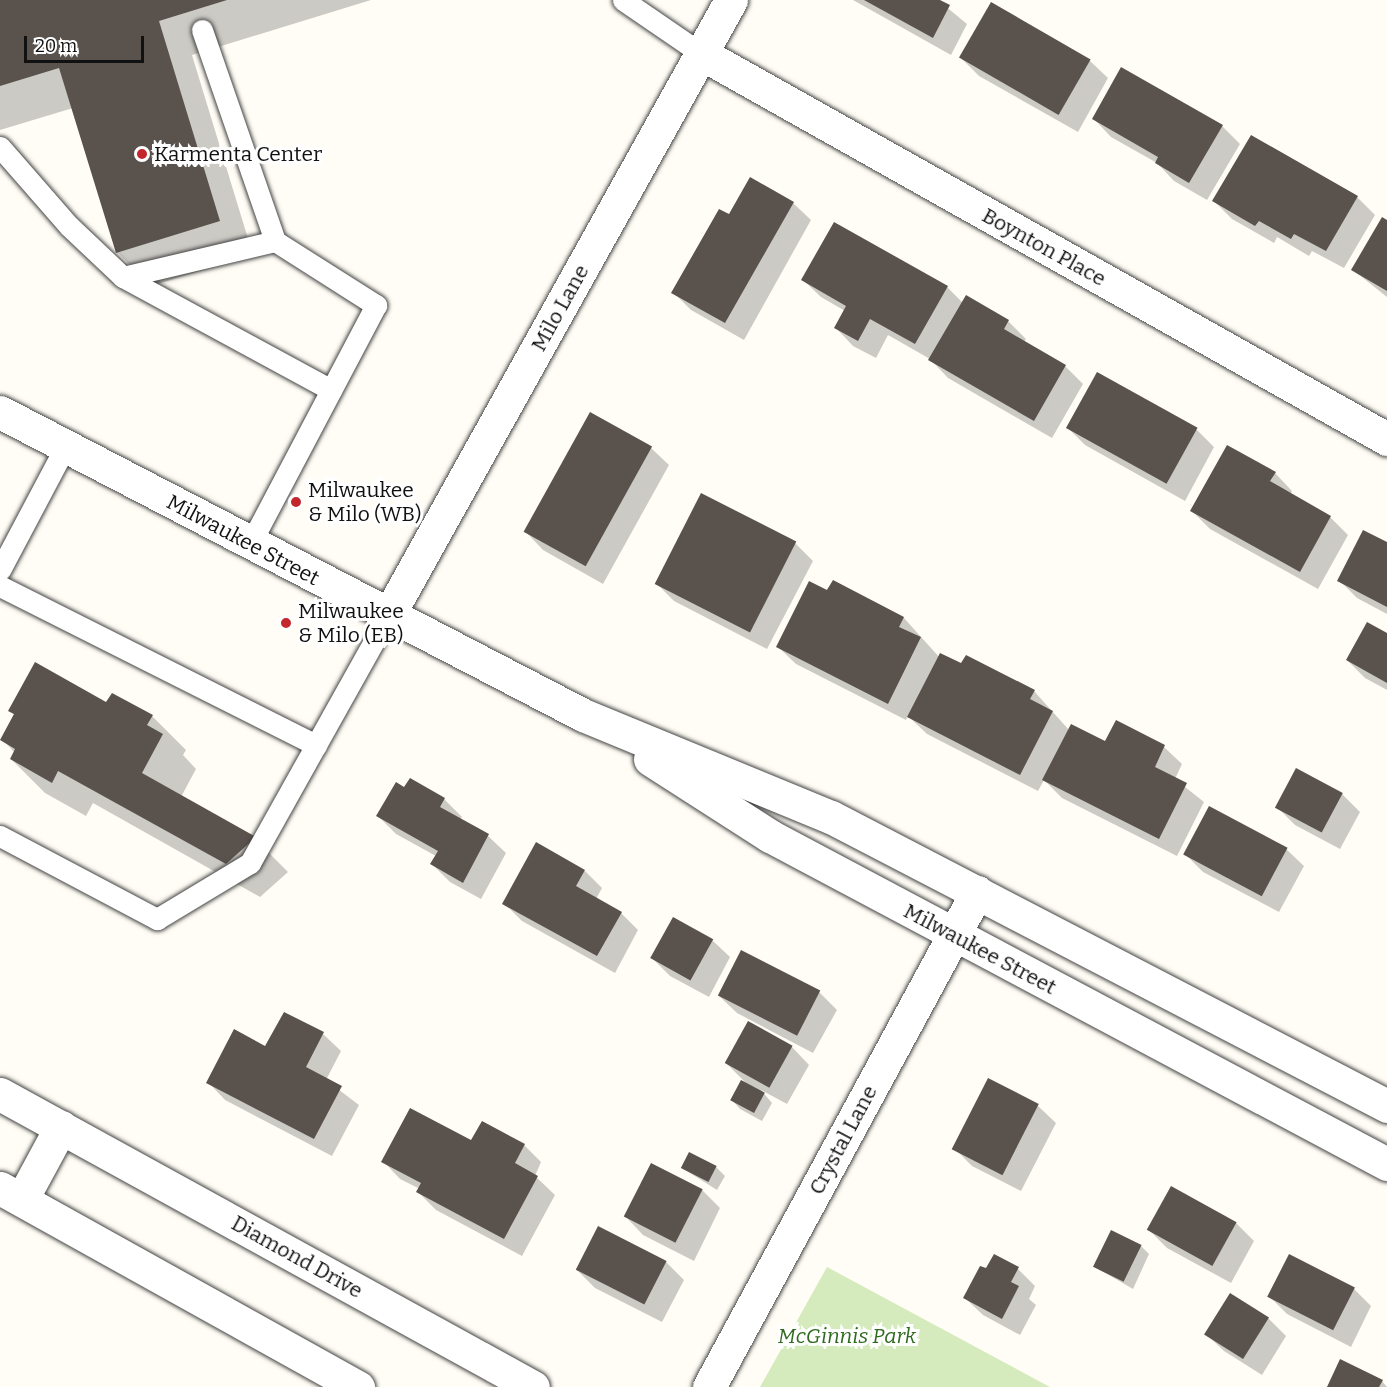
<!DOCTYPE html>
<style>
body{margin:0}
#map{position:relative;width:1387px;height:1387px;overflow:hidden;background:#fffdf5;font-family:Bitter,serif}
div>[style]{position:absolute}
.green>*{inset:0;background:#d5ebbd}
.shadow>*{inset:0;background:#0003}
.building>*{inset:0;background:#5a524d;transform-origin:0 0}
.roads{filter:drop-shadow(0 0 2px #444) drop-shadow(0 0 2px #444)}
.service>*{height:21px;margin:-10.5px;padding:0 10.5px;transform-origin:10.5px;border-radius:10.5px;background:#fff}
.minor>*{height:33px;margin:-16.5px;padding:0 16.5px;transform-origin:16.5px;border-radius:16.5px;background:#fff}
.tertiary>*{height:33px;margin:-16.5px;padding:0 16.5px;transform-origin:16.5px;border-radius:16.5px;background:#fff}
.dots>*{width:16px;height:16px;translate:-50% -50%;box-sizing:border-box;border:3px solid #fff;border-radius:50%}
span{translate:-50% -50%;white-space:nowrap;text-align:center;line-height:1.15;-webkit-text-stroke:6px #fff;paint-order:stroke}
.poi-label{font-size:21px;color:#111}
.left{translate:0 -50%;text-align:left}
.street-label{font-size:21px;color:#111}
.park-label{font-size:21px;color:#2f6b1f;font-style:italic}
.scale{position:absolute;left:24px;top:36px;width:120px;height:27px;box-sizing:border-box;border:3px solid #111;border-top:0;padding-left:8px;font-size:18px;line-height:21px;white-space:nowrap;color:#111;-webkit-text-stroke:4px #fff;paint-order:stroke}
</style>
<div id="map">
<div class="green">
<i style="clip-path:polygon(827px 1267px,1050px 1387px,760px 1387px)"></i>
</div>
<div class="shadow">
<i style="clip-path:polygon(0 0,371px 0,192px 55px,253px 255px,151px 286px,117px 252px,73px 108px,0 130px)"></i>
<i style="clip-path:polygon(853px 0,938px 0,967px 24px,951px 55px)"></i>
<i style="clip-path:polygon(991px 4px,1090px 61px,1108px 78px,1078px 132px,979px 76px,961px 58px)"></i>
<i style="clip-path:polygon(1094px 119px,1222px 126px,1240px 144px,1207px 200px,1174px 181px,1157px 163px,1111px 137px)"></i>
<i style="clip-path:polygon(1357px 197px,1375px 215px,1344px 268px,1312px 251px,1309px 256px,1277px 237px,1274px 243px,1232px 219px,1214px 201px)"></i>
<i style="clip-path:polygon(793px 203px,811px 220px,744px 340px,691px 310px,673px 292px,730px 216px)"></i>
<i style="clip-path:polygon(1387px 221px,1387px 297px,1353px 270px)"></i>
<i style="clip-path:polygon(803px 280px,947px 287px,963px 303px,1008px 321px,1026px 339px,1024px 342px,1065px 366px,1083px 384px,1052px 438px,948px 378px,930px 359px,888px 335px,876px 358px,853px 346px,836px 328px,845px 311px,821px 297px)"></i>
<i style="clip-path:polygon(1068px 428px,1197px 430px,1214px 447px,1185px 501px,1085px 445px)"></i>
<i style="clip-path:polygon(651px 448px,669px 465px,603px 584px,543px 550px,526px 532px)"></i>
<i style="clip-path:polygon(1275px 473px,1292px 491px,1290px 495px,1330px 517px,1348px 535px,1318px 589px,1210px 529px,1192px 511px)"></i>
<i style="clip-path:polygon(795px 543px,813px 561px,767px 649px,674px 601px,656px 583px)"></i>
<i style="clip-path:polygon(1387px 544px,1387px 614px,1357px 598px,1339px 580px)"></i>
<i style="clip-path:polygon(833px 582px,904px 618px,940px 658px,1034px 691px,1069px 730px,1105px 743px,1117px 722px,1164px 747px,1182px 764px,1175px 779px,1204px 802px,1177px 856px,1062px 798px,1044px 780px,1038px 791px,927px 734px,908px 716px,906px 720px,796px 664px,778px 647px)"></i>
<i style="clip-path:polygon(1387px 634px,1387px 690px,1365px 678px,1347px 660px)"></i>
<i style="clip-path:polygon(107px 704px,152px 716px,186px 750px,183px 755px,196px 769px,181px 797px,255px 839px,288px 872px,260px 897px,93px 803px,86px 816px,45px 793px,11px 759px,15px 753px,2px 739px,15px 716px,10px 710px)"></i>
<i style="clip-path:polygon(405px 789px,444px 799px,462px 817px,460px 820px,488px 836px,506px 853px,481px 899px,450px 882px,432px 864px,436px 856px,396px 834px,378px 816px)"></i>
<i style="clip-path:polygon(1342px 794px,1360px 812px,1340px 849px,1295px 825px,1277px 807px)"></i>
<i style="clip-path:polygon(1286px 849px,1304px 866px,1279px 912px,1203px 872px,1185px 854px)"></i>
<i style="clip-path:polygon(585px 871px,602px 888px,596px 899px,621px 913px,638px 930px,615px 973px,522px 921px,504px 903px)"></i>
<i style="clip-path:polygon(712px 940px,730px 957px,709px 997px,670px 976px,653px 959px)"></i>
<i style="clip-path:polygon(819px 992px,837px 1010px,813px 1053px,737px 1013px,719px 996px)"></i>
<i style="clip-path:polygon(285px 1014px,323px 1034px,341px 1051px,326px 1080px,359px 1105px,332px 1156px,225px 1100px,208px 1082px,266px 1048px)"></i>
<i style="clip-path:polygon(792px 1047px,809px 1065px,787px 1104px,761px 1090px,772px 1103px,762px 1121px,740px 1109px,732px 1100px,747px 1084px,726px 1063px)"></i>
<i style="clip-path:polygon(1038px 1106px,1056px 1123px,1021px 1191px,972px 1166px,954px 1148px)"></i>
<i style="clip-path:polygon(472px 1142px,524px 1145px,541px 1162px,535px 1176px,555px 1195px,522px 1256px,436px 1210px,418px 1192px,420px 1189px,400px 1179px,383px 1161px)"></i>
<i style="clip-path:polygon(716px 1167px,725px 1176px,717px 1190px,682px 1168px)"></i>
<i style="clip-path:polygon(702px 1190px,720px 1208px,694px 1261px,643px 1235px,626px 1217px)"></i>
<i style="clip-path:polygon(1236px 1223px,1254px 1241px,1231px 1283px,1167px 1248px,1149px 1230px)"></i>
<i style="clip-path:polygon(1141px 1246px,1149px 1254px,1133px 1289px,1095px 1267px)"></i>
<i style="clip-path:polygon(666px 1262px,684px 1280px,662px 1322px,595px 1288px,577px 1270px)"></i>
<i style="clip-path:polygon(1018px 1269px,1035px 1286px,1029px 1299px,1036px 1305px,1020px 1335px,983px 1315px,965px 1298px,987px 1270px)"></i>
<i style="clip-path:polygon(1354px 1289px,1371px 1306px,1351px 1347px,1287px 1314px,1269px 1296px)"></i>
<i style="clip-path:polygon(1231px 1295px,1268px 1318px,1286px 1336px,1262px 1375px,1224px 1351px,1206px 1334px)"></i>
<i style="clip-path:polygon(1382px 1381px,1387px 1387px,1328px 1387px)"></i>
</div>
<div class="building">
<i style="clip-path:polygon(0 0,227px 0,159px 21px,220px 221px,116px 253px,59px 68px,0 86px)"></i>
<i style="clip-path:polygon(864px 0,940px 0,950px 5px,933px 38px)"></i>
<i style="left:991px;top:2px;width:115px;height:64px;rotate:30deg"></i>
<i style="clip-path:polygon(1121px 67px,1223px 125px,1189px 183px,1155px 163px,1158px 157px,1092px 119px)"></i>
<i style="clip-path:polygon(1251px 135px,1358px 196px,1326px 251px,1294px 234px,1291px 239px,1259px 221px,1255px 226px,1212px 201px)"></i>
<i style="clip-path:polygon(750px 177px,794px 202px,725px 323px,671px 293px,719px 209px,729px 214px)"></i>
<i style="clip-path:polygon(1382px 217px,1387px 220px,1387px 291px,1351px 270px)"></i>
<i style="clip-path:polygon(834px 222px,948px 286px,915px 344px,870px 319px,858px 341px,834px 328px,846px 306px,801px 280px)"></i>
<i style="clip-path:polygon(966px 295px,1009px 320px,1004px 329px,1066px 365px,1034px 421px,928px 360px)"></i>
<i style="left:1097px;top:372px;width:115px;height:64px;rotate:29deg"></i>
<i style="left:590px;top:412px;width:71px;height:137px;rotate:29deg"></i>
<i style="clip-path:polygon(1227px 445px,1276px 472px,1270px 481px,1331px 516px,1300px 572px,1190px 511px)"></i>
<i style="left:701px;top:493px;width:107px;height:102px;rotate:27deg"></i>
<i style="clip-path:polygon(1363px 530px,1387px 542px,1387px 607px,1337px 581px)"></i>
<i style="clip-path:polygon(833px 580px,904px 617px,899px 627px,921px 637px,888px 704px,776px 647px,809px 581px,827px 590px)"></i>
<i style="clip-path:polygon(1367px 622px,1387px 633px,1387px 683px,1346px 660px)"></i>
<i style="clip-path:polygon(940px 653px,961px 663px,966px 655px,1035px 690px,1030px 699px,1053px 711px,1020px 775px,907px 717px)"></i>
<i style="clip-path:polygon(35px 662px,106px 702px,112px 693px,153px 715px,147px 725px,163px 734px,142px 773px,256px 837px,226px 864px,58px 771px,52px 783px,10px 759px,15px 749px,0 740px,14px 714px,8px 711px)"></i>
<i style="clip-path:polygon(1116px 720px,1165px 745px,1155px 767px,1187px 783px,1159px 839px,1042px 780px,1071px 724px,1105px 741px)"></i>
<i style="left:1296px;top:768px;width:53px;height:45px;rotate:28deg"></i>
<i style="clip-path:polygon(410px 778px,445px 798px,440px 807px,489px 834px,463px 883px,430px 864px,438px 851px,376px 816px,396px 782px,404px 787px)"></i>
<i style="left:1209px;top:806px;width:89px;height:55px;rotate:28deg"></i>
<i style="clip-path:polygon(536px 842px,585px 870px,576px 886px,622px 912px,597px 956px,502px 904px)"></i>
<i style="left:673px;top:917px;width:46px;height:47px;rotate:29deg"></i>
<i style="left:741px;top:950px;width:89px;height:51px;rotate:27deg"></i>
<i style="clip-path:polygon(284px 1012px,324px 1032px,306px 1067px,342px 1086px,314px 1139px,206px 1083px,234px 1029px,265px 1046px)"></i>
<i style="left:748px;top:1021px;width:51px;height:48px;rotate:29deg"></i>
<i style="left:988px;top:1078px;width:57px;height:80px;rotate:27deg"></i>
<i style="left:741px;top:1080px;width:27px;height:23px;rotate:28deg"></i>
<i style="clip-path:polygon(410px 1108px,471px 1140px,482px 1121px,525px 1144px,515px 1163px,538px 1176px,504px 1239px,416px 1192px,421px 1183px,381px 1162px)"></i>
<i style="left:689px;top:1152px;width:31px;height:18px;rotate:27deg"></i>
<i style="left:651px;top:1163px;width:58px;height:60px;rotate:27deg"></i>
<i style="left:1171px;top:1186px;width:75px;height:50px;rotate:29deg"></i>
<i style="left:598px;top:1226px;width:77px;height:49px;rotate:27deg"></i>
<i style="left:1111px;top:1230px;width:34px;height:41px;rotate:26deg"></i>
<i style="clip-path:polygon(994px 1254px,1019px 1267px,1011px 1282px,1019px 1286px,1002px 1319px,963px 1298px,980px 1266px,986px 1268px)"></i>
<i style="left:1289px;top:1254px;width:74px;height:48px;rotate:27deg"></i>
<i style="left:1230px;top:1293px;width:46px;height:49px;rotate:32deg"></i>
<i style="clip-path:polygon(1340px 1359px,1383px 1380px,1379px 1387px,1327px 1387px)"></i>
</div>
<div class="roads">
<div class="service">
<i style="left:623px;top:0;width:96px;rotate:34.4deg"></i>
<i style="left:202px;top:30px;width:223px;rotate:70.9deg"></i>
<i style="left:0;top:147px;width:105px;rotate:48.9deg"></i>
<i style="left:69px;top:226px;width:74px;rotate:43.4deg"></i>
<i style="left:123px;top:277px;width:156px;rotate:-13.3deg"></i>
<i style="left:275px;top:241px;width:120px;rotate:32.4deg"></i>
<i style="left:376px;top:305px;width:270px;rotate:117.8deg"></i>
<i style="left:123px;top:277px;width:237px;rotate:28.5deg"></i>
<i style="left:0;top:570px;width:139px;rotate:-62.1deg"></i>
<i style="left:0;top:586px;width:354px;rotate:26.7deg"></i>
<i style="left:0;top:836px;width:178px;rotate:27.9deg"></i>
<i style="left:157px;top:919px;width:109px;rotate:-31.1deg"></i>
<i style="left:250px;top:863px;width:283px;rotate:-60.8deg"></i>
</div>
<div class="minor">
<i style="left:702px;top:54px;width:786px;rotate:29.34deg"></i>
<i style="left:388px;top:616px;width:705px;rotate:-60.89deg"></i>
<i style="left:0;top:1094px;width:608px;rotate:28.8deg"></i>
<i style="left:0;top:1188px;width:410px;rotate:29.1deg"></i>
<i style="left:22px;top:1199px;width:82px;rotate:-61.6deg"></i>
</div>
<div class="tertiary">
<i style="left:0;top:412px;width:657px;rotate:27.46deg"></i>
<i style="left:583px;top:715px;width:268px;rotate:22.4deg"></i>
<i style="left:831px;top:817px;width:627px;rotate:27.46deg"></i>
<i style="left:650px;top:759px;width:143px;rotate:32.7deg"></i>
<i style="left:770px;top:836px;width:699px;rotate:28deg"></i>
<i style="left:709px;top:1387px;width:563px;rotate:-61.57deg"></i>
</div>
</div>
<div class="dots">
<i style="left:142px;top:154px;background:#c4262e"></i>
<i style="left:296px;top:502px;background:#c4262e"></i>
<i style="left:286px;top:623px;background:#c4262e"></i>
</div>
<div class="poi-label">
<span class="left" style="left:154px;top:154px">Karmenta Center</span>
<span class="left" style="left:308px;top:502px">Milwaukee<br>&amp; Milo (WB)</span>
<span class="left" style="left:298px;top:623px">Milwaukee<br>&amp; Milo (EB)</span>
</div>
<div class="street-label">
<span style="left:1044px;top:247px;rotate:29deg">Boynton Place</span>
<span style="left:560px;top:308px;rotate:-61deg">Milo Lane</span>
<span style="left:243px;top:540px;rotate:28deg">Milwaukee Street</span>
<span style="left:980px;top:949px;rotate:28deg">Milwaukee Street</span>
<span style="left:843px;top:1140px;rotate:-62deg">Crystal Lane</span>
<span style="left:297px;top:1257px;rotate:29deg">Diamond Drive</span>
</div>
<div class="park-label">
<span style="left:847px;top:1336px">McGinnis Park</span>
</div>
<div class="scale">20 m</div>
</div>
